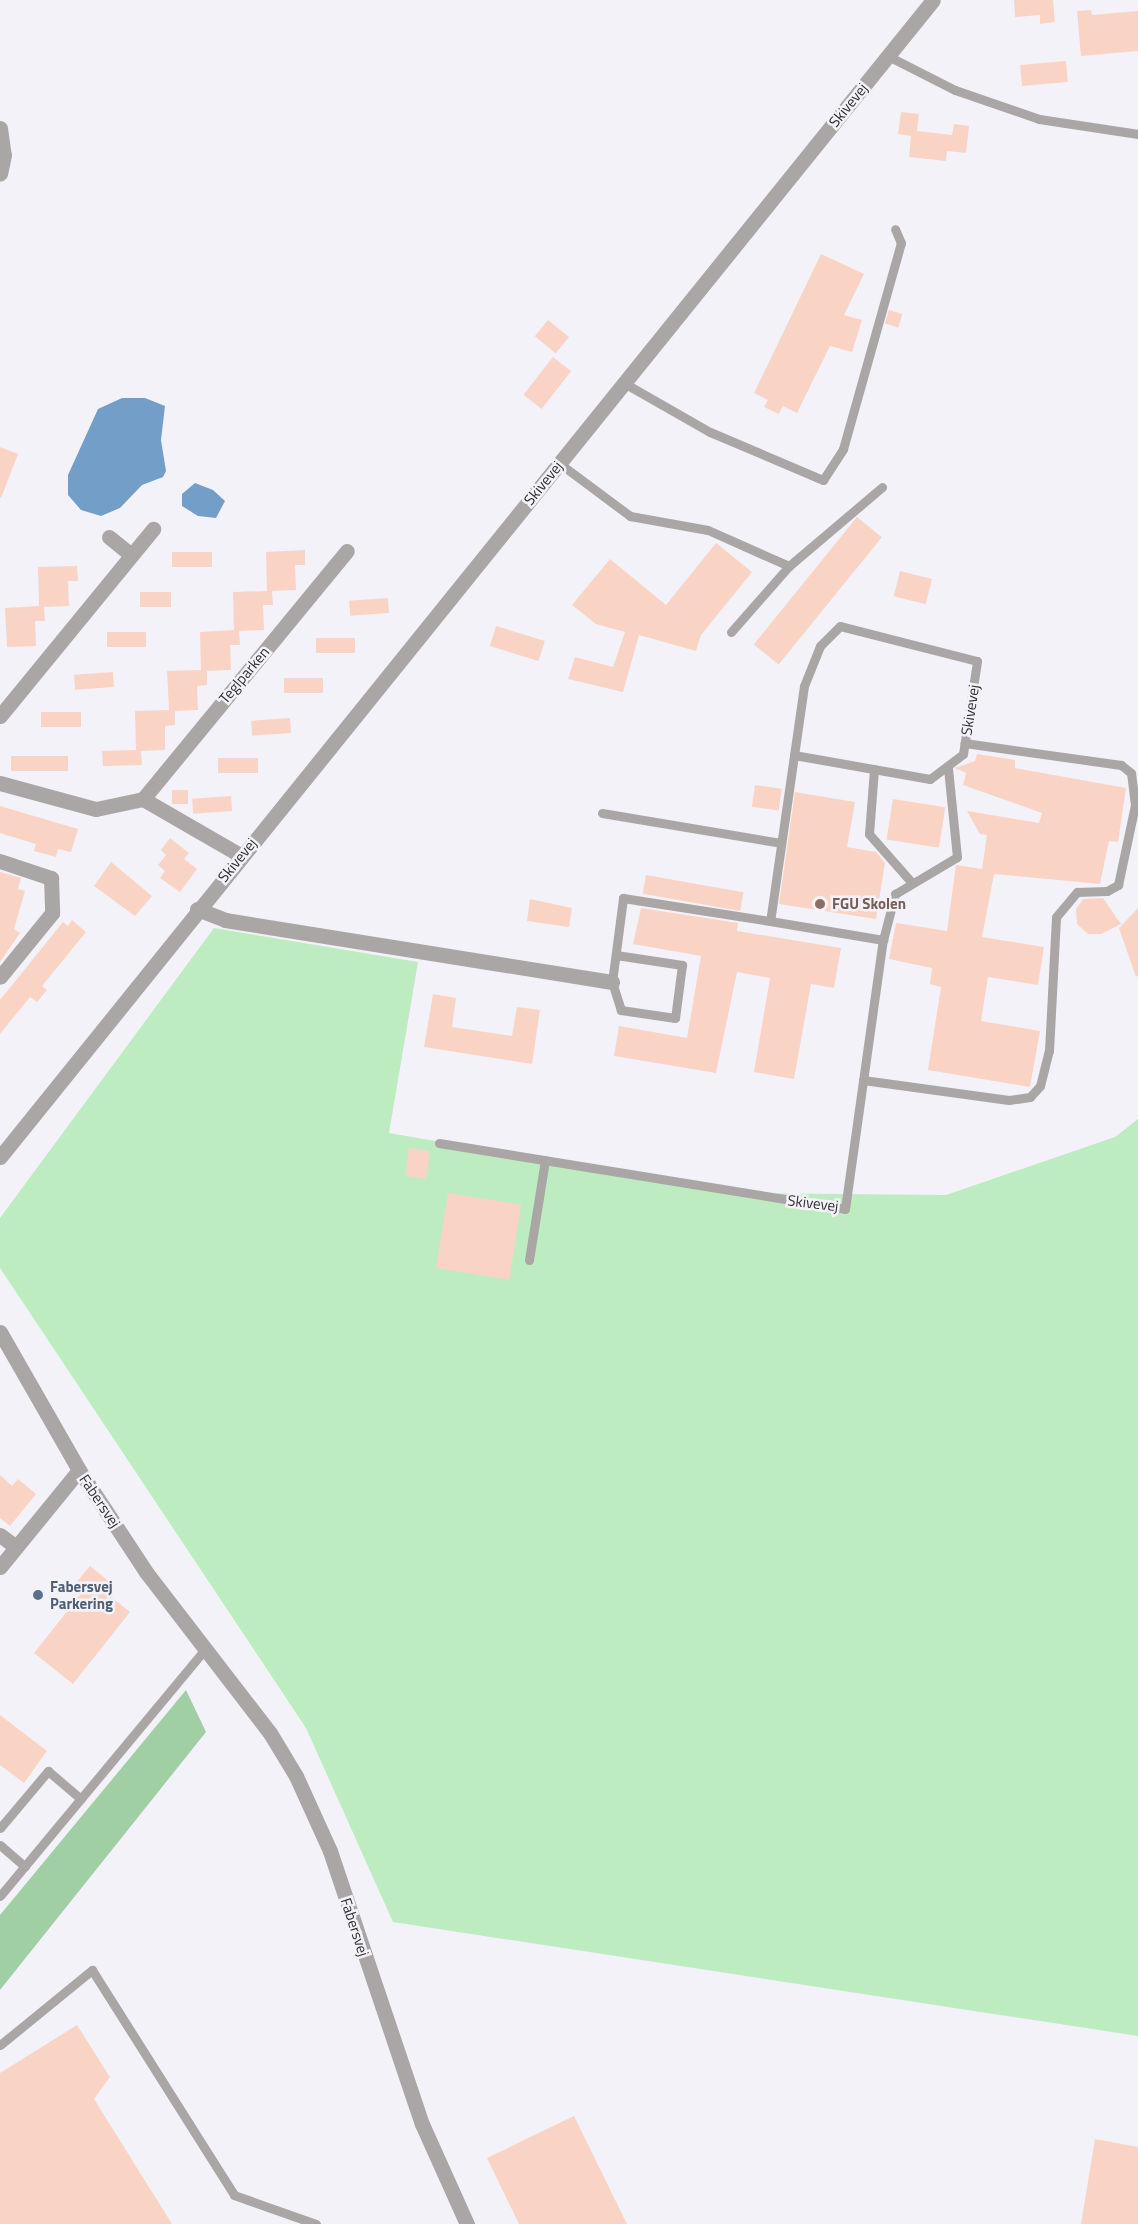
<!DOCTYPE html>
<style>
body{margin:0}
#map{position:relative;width:1138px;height:2224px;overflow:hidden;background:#f3f2f9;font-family:"Titillium Web",sans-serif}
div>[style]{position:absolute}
.green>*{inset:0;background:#bdecc1}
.forest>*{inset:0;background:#a0cfa4}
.water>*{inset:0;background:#729ec8}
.building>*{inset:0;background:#f9d4c4;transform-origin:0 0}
.service>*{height:9px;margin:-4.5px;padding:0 4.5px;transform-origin:4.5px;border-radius:4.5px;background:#aaa6a6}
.minor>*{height:15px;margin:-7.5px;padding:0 7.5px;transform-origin:7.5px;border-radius:7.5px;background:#aaa6a6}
.tertiary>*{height:15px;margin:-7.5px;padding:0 7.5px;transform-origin:7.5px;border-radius:7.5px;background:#aaa6a6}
.dots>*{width:16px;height:16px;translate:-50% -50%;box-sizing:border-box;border:3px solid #f3f2f9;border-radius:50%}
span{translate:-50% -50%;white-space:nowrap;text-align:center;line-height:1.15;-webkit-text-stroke:5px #f3f2f9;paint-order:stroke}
.street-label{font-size:15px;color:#313033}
.education-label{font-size:15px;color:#785e54;font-weight:700}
.left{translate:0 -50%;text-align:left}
.service-label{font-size:15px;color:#4e5e75;font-weight:700}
</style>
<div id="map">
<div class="green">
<i style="clip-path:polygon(214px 928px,418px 962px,389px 1133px,736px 1193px,946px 1195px,1115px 1137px,1138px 1119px,1138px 2036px,393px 1922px,306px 1728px,0 1268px,0 1218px)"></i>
</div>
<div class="forest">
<i style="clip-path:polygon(186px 1690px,206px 1732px,0 1990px,0 1915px)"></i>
</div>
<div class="water">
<i style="clip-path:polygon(122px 398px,145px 398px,165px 406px,161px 440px,166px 471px,163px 477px,142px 485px,120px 508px,101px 516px,81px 510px,68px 495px,68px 475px,98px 409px)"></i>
<i style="clip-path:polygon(195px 483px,213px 490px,225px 501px,216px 518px,198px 516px,182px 506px,182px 494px)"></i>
</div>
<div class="building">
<i style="clip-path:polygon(1014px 0,1053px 0,1055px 22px,1040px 24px,1040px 15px,1015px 17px)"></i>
<i style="clip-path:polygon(1091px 10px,1092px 15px,1138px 11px,1138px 51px,1081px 56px,1077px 11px)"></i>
<i style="left:1066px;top:61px;width:21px;height:46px;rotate:85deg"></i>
<i style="clip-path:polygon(901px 112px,919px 114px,917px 131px,952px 135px,954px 124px,969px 126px,966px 153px,947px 151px,946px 161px,909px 157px,911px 136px,898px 134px)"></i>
<i style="clip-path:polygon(821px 254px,864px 274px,844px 315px,862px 320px,852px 352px,830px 346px,797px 413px,783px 406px,779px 414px,764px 407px,768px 400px,754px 393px)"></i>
<i style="left:889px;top:310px;width:14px;height:14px;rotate:17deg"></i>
<i style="left:548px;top:320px;width:27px;height:21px;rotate:39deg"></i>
<i style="left:553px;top:357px;width:23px;height:48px;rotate:38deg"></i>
<i style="clip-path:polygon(0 447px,18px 454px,1px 498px,0 497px)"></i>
<i style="left:857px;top:517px;width:32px;height:164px;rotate:39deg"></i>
<i style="clip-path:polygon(716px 543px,752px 572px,701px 635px,696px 651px,639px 635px,623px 692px,568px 679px,575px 657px,613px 667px,625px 632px,596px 624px,572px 605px,610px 559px,666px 605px)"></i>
<i style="clip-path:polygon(305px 550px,305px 565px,295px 565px,296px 590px,272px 591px,273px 605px,263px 605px,264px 630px,239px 631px,240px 645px,230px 645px,231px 670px,207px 671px,207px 685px,197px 686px,198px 710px,175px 711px,175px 725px,165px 726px,165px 750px,141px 751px,142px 765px,103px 766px,102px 751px,136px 750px,135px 711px,169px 710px,167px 671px,201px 670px,200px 632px,234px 630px,233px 592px,267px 591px,266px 552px)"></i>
<i style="left:212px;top:552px;width:15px;height:40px;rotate:90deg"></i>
<i style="clip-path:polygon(77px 566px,78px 581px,68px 581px,69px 606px,44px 607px,45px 621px,35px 621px,36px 646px,7px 647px,5px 608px,39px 606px,38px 567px)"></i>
<i style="left:900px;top:571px;width:33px;height:26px;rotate:14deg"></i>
<i style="left:171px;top:592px;width:15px;height:31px;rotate:90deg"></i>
<i style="left:388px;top:598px;width:15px;height:39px;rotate:86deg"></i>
<i style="left:496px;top:626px;width:51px;height:21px;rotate:17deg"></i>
<i style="left:146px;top:632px;width:15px;height:39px;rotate:90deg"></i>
<i style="left:355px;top:638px;width:15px;height:39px;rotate:90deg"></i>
<i style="left:113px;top:672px;width:15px;height:39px;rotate:86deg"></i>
<i style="left:323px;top:678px;width:15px;height:39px;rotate:90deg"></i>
<i style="left:81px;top:712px;width:15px;height:40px;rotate:90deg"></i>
<i style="left:290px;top:718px;width:15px;height:39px;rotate:86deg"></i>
<i style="clip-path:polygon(977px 754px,1015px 760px,1015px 768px,1126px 788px,1118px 842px,1109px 841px,1100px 884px,994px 874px,982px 937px,1044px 947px,1038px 985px,988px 977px,981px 1021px,1040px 1031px,1030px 1087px,928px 1070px,941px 987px,930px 984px,932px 968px,889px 959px,896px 923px,947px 931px,956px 865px,982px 869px,987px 835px,980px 834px,967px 811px,1039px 823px,1042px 813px,963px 785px,966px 773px,955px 768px,975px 761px)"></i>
<i style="left:68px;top:756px;width:15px;height:57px;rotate:90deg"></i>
<i style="left:258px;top:758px;width:15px;height:40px;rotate:90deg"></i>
<i style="left:755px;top:785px;width:27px;height:22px;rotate:8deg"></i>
<i style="left:188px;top:790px;width:14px;height:16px;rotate:90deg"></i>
<i style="clip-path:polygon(795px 792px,855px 802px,847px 847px,876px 852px,885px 863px,876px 919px,779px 904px)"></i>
<i style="left:231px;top:796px;width:15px;height:39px;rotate:86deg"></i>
<i style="left:893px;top:799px;width:53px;height:41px;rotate:9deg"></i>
<i style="clip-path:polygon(0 806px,78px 829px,71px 852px,58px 849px,56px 857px,34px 851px,36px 844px,0 833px)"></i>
<i style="clip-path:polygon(170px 838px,189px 853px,184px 859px,197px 869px,180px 892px,160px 878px,165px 871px,158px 865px,166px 855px,161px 850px)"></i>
<i style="clip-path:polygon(111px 862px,152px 896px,135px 916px,94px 886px)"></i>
<i style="clip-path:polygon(0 872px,21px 878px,18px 889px,25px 891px,14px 929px,20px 933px,0 962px)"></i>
<i style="left:646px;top:875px;width:99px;height:19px;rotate:10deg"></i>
<i style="clip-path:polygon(1103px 898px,1121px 924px,1101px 934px,1088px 934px,1077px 924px,1076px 909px,1083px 899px)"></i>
<i style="clip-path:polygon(530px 899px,572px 908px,569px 927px,527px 921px)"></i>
<i style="clip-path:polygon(641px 908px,738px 923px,737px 931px,841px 948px,834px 988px,811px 984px,794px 1079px,754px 1072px,770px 978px,737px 972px,716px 1073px,614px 1056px,619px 1026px,687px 1038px,701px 956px,633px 944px)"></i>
<i style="clip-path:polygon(1138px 908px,1138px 976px,1136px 977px,1119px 928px)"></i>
<i style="clip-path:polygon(72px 920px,86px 932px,42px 986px,47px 990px,37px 1002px,30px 997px,0 1034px,0 1000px,63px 922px,68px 926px)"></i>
<i style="clip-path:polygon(433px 994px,456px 998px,452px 1027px,512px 1036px,517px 1007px,540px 1010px,532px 1064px,424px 1047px)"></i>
<i style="left:409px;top:1148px;width:21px;height:28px;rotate:8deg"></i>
<i style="left:448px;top:1193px;width:74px;height:76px;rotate:9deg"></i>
<i style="clip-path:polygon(0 1475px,12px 1486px,18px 1479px,36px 1494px,10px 1526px,0 1518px)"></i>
<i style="clip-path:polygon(90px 1566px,111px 1583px,104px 1591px,130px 1612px,73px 1684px,34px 1653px,84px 1590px,75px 1584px)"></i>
<i style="clip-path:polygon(0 1715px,47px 1751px,24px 1783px,0 1765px)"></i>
<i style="clip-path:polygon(77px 2025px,110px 2077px,94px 2099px,172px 2224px,0 2224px,0 2073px)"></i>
<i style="clip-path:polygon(574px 2116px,627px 2224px,519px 2224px,487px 2158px)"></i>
<i style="clip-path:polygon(1095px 2139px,1138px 2147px,1138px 2224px,1081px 2224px)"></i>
</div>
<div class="service">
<i style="left:888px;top:56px;width:75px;rotate:26.9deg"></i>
<i style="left:955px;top:90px;width:89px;rotate:19deg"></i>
<i style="left:1039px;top:119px;width:100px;rotate:8.6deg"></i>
<i style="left:624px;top:383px;width:99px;rotate:29.7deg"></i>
<i style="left:710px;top:432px;width:123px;rotate:23deg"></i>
<i style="left:823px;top:480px;width:37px;rotate:-57deg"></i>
<i style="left:843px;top:449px;width:214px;rotate:-74.3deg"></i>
<i style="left:901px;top:243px;width:15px;rotate:-113deg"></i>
<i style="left:559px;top:463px;width:89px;rotate:36.7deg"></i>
<i style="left:630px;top:516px;width:79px;rotate:10.2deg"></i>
<i style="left:708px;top:530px;width:89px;rotate:24deg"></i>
<i style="left:789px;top:566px;width:122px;rotate:-40.3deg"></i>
<i style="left:731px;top:632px;width:88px;rotate:-48.7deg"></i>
<i style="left:794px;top:755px;width:138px;rotate:10deg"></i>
<i style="left:930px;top:779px;width:41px;rotate:-37.1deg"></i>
<i style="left:963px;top:754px;width:94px;rotate:-81.4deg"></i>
<i style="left:977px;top:661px;width:141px;rotate:-165.7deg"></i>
<i style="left:840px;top:626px;width:28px;rotate:135deg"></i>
<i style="left:820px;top:646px;width:43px;rotate:111.8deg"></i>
<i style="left:804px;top:686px;width:237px;rotate:98.2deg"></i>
<i style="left:770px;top:921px;width:115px;rotate:9.5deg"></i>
<i style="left:874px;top:769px;width:65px;rotate:94.4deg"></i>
<i style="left:869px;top:834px;width:65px;rotate:48.7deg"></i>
<i style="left:602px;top:813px;width:181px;rotate:9.5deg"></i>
<i style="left:616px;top:955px;width:67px;rotate:8.6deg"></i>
<i style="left:682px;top:965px;width:53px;rotate:97.5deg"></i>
<i style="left:675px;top:1018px;width:55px;rotate:-171.6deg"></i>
<i style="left:621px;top:1010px;width:29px;rotate:-108deg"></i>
<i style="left:612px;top:982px;width:85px;rotate:-82.5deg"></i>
<i style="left:623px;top:898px;width:149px;rotate:8.9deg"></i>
<i style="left:863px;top:1080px;width:147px;rotate:7.8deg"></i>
<i style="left:1009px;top:1100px;width:21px;rotate:-8deg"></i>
<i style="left:1030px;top:1097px;width:15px;rotate:-48deg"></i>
<i style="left:1040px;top:1086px;width:36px;rotate:-76deg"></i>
<i style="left:1049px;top:1051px;width:134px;rotate:-87deg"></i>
<i style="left:1056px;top:917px;width:33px;rotate:-50deg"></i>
<i style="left:1077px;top:892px;width:30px;rotate:-2deg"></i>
<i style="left:1107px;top:891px;width:13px;rotate:-29deg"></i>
<i style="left:1118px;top:885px;width:82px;rotate:-78deg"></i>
<i style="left:1135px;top:805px;width:32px;rotate:-97deg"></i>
<i style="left:1131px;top:773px;width:13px;rotate:-141deg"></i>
<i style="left:1121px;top:765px;width:158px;rotate:-172deg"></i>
<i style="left:439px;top:1143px;width:411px;rotate:9.2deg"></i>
<i style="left:845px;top:1209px;width:272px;rotate:-82deg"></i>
<i style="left:883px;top:940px;width:48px;rotate:-75.4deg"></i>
<i style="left:895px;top:894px;width:72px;rotate:-30.8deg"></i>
<i style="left:957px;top:857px;width:89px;rotate:-95.8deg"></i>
<i style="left:529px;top:1260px;width:101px;rotate:-80.9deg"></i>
<i style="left:0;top:1828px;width:75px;rotate:-49.9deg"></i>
<i style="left:48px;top:1771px;width:43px;rotate:40.3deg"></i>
<i style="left:0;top:1845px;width:33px;rotate:41deg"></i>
<i style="left:0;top:1896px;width:322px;rotate:-50.3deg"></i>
<i style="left:0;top:2045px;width:119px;rotate:-39.2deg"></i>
<i style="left:92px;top:1970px;width:266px;rotate:57.7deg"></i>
<i style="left:234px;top:2195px;width:87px;rotate:19.5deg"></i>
</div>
<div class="minor">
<i style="left:0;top:128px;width:27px;rotate:82deg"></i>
<i style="left:4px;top:155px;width:19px;rotate:102deg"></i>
<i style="left:109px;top:537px;width:28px;rotate:39deg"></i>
<i style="left:0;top:716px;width:242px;rotate:-50.7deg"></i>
<i style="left:0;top:783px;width:99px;rotate:15.2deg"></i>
<i style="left:96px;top:809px;width:48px;rotate:-12deg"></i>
<i style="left:143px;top:799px;width:321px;rotate:-50.6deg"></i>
<i style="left:143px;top:799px;width:112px;rotate:30deg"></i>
<i style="left:0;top:861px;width:54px;rotate:18.4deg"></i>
<i style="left:51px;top:878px;width:35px;rotate:88deg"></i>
<i style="left:52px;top:913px;width:82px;rotate:129.1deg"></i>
<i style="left:197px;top:909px;width:30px;rotate:21deg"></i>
<i style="left:225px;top:920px;width:392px;rotate:9.1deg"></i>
<i style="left:0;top:1332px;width:159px;rotate:60.2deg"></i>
<i style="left:79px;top:1470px;width:122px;rotate:56.7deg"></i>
<i style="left:146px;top:1572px;width:203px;rotate:52.4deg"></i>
<i style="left:270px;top:1733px;width:50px;rotate:58.8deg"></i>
<i style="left:296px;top:1776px;width:82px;rotate:65.6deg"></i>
<i style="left:330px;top:1851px;width:288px;rotate:71.4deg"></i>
<i style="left:422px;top:2124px;width:110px;rotate:65.8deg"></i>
<i style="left:0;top:1535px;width:20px;rotate:37deg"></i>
<i style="left:0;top:1567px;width:125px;rotate:-50.8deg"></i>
</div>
<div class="tertiary">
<i style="left:0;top:1157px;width:1486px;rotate:-51.12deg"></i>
</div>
<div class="dots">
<i style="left:820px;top:904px;background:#8d6e63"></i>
<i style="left:38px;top:1595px;background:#5c6f8a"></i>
</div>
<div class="street-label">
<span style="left:848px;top:105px;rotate:-51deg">Skivevej</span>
<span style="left:543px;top:483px;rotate:-51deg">Skivevej</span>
<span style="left:244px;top:675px;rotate:-50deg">Teglparken</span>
<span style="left:970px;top:710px;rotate:-81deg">Skivevej</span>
<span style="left:237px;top:860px;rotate:-51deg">Skivevej</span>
<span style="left:813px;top:1203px;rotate:7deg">Skivevej</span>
<span style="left:100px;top:1501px;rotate:56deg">Fabersvej</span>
<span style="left:355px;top:1927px;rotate:72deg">Fabersvej</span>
</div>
<div class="education-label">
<span class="left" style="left:832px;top:904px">FGU Skolen</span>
</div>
<div class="service-label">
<span class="left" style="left:50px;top:1595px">Fabersvej<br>Parkering</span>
</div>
</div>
